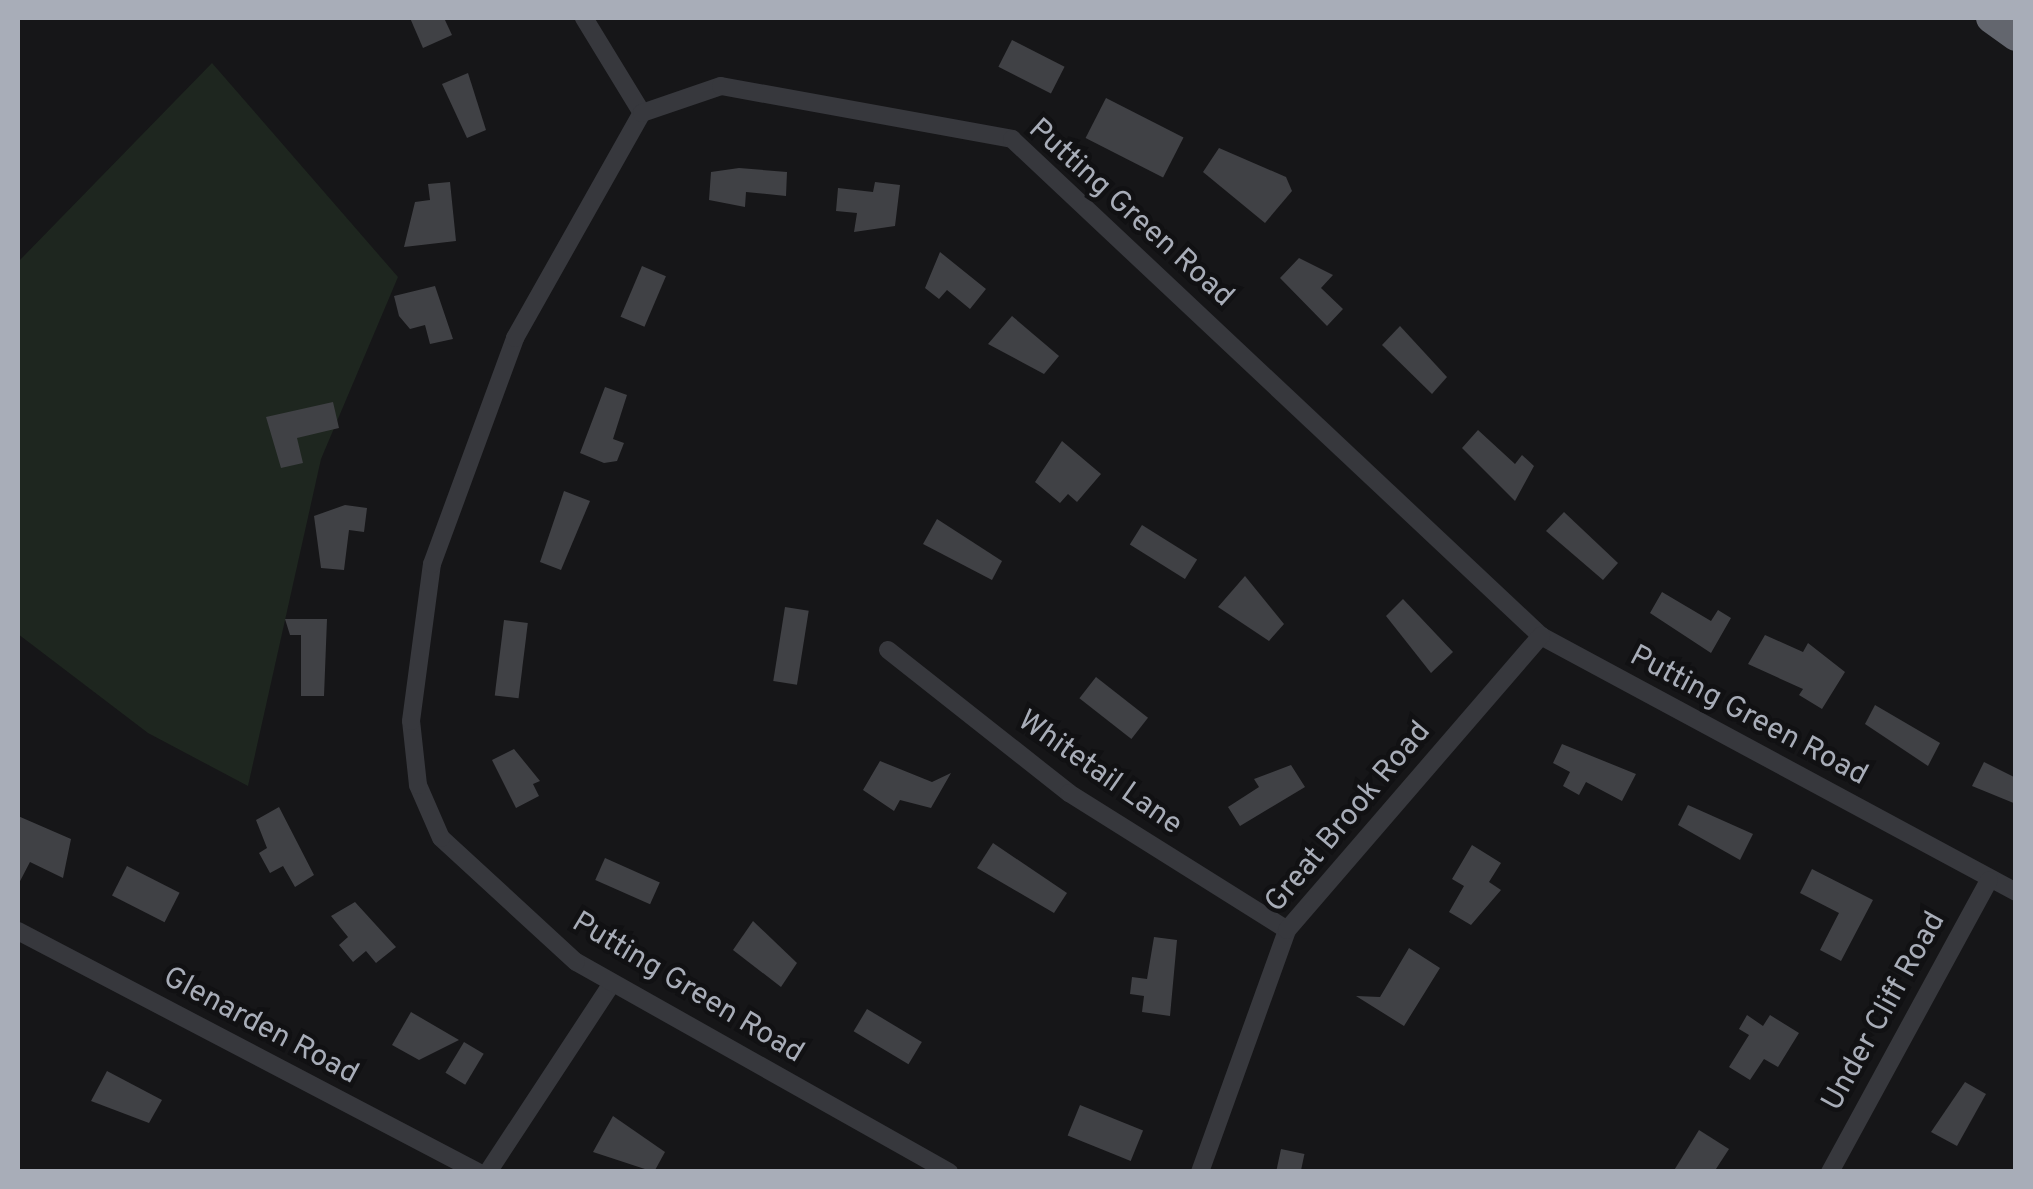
<!DOCTYPE html>
<style>
body{margin:0}
#map{position:relative;width:2033px;height:1189px;overflow:hidden;background:#161618;font-family:Overpass,sans-serif}
div>[style]{position:absolute}
.green>*{inset:0;background:#1e261f}
.building>*{inset:0;background:#404145;transform-origin:0 0}
.street>*{height:18px;margin:-9px;padding:0 9px;transform-origin:9px;border-radius:9px;background:#37383d}
.highway>*{height:30px;margin:-15px;padding:0 15px;transform-origin:15px;border-radius:15px;background:#63666e}
span{translate:-50% -50%;white-space:nowrap;text-align:center;line-height:1.15;-webkit-text-stroke:9px #111113;paint-order:stroke}
.street-label{font-size:30px;color:#a8adb8}
.frame{position:absolute;inset:0;border:20px solid #a8adb8;pointer-events:none}
</style>
<div id="map">
<div class="green">
<i style="clip-path:polygon(212px 63px,398px 277px,321px 459px,248px 786px,148px 733px,18px 634px,18px 262px)"></i>
</div>
<div class="building">
<i style="clip-path:polygon(410px 18px,444px 18px,452px 35px,423px 48px)"></i>
<i style="left:1012px;top:40px;width:59px;height:30px;rotate:27deg"></i>
<i style="clip-path:polygon(468px 73px,486px 130px,467px 138px,442px 84px)"></i>
<i style="left:1106px;top:98px;width:87px;height:45px;rotate:27deg"></i>
<i style="clip-path:polygon(1219px 148px,1286px 177px,1292px 191px,1265px 223px,1203px 172px)"></i>
<i style="clip-path:polygon(739px 168px,787px 172px,786px 196px,746px 192px,745px 207px,709px 200px,711px 172px)"></i>
<i style="clip-path:polygon(450px 182px,456px 241px,404px 247px,415px 202px,430px 200px,428px 184px)"></i>
<i style="clip-path:polygon(875px 182px,900px 185px,895px 226px,854px 232px,857px 213px,836px 211px,838px 188px,873px 192px)"></i>
<i style="clip-path:polygon(940px 252px,986px 289px,970px 309px,947px 290px,939px 299px,925px 288px)"></i>
<i style="clip-path:polygon(1299px 258px,1333px 275px,1321px 288px,1343px 309px,1327px 326px,1280px 278px)"></i>
<i style="left:642px;top:266px;width:26px;height:55px;rotate:23deg"></i>
<i style="clip-path:polygon(435px 286px,453px 339px,430px 344px,425px 325px,410px 329px,399px 316px,394px 296px)"></i>
<i style="clip-path:polygon(1012px 316px,1059px 356px,1044px 374px,988px 344px)"></i>
<i style="clip-path:polygon(1400px 326px,1447px 377px,1432px 394px,1382px 345px)"></i>
<i style="clip-path:polygon(605px 387px,627px 395px,613px 439px,624px 443px,617px 461px,604px 463px,580px 453px)"></i>
<i style="clip-path:polygon(333px 402px,339px 428px,297px 438px,303px 463px,281px 468px,266px 417px)"></i>
<i style="clip-path:polygon(1478px 430px,1515px 464px,1522px 455px,1534px 466px,1515px 501px,1462px 448px)"></i>
<i style="clip-path:polygon(1062px 441px,1101px 474px,1077px 502px,1068px 494px,1060px 503px,1035px 482px)"></i>
<i style="clip-path:polygon(564px 491px,590px 501px,561px 570px,540px 562px)"></i>
<i style="clip-path:polygon(345px 505px,367px 508px,364px 532px,349px 530px,344px 570px,321px 568px,314px 516px)"></i>
<i style="clip-path:polygon(1564px 512px,1618px 563px,1603px 580px,1546px 531px)"></i>
<i style="clip-path:polygon(937px 519px,1002px 561px,992px 580px,923px 544px)"></i>
<i style="left:1142px;top:525px;width:65px;height:23px;rotate:32deg"></i>
<i style="clip-path:polygon(1245px 576px,1284px 624px,1269px 641px,1218px 607px)"></i>
<i style="clip-path:polygon(1662px 592px,1711px 621px,1718px 610px,1731px 618px,1711px 653px,1650px 613px)"></i>
<i style="clip-path:polygon(1403px 599px,1453px 652px,1431px 673px,1386px 616px)"></i>
<i style="left:785px;top:607px;width:24px;height:75px;rotate:9deg"></i>
<i style="clip-path:polygon(285px 619px,327px 619px,324px 696px,301px 696px,301px 635px,290px 635px)"></i>
<i style="left:504px;top:620px;width:24px;height:76px;rotate:7deg"></i>
<i style="clip-path:polygon(1765px 635px,1803px 652px,1808px 643px,1845px 672px,1822px 709px,1799px 695px,1803px 689px,1748px 664px)"></i>
<i style="left:1096px;top:677px;width:66px;height:27px;rotate:38deg"></i>
<i style="clip-path:polygon(1875px 705px,1940px 743px,1928px 766px,1865px 724px)"></i>
<i style="clip-path:polygon(1562px 744px,1636px 774px,1622px 801px,1586px 782px,1579px 795px,1563px 786px,1570px 772px,1553px 763px)"></i>
<i style="clip-path:polygon(514px 749px,540px 781px,533px 784px,539px 796px,516px 808px,492px 760px)"></i>
<i style="clip-path:polygon(880px 761px,932px 782px,951px 773px,931px 808px,900px 800px,894px 811px,863px 790px)"></i>
<i style="clip-path:polygon(1984px 762px,2016px 778px,2016px 804px,1972px 786px)"></i>
<i style="clip-path:polygon(1291px 765px,1305px 787px,1240px 826px,1228px 807px,1259px 787px,1254px 779px)"></i>
<i style="clip-path:polygon(1688px 805px,1753px 834px,1740px 860px,1678px 825px)"></i>
<i style="clip-path:polygon(279px 807px,314px 875px,295px 887px,283px 866px,270px 873px,259px 853px,267px 848px,256px 820px)"></i>
<i style="clip-path:polygon(18px 816px,71px 839px,63px 878px,30px 862px,18px 885px)"></i>
<i style="clip-path:polygon(993px 843px,1067px 893px,1054px 913px,977px 868px)"></i>
<i style="clip-path:polygon(1472px 845px,1501px 863px,1489px 882px,1501px 890px,1471px 925px,1449px 912px,1464px 886px,1452px 879px)"></i>
<i style="left:605px;top:858px;width:60px;height:24px;rotate:24deg"></i>
<i style="left:127px;top:866px;width:59px;height:33px;rotate:27deg"></i>
<i style="clip-path:polygon(1812px 869px,1873px 900px,1841px 961px,1820px 950px,1839px 913px,1800px 893px)"></i>
<i style="clip-path:polygon(355px 902px,396px 947px,376px 963px,366px 951px,353px 962px,339px 945px,348px 937px,331px 916px)"></i>
<i style="clip-path:polygon(753px 921px,797px 963px,781px 987px,733px 950px)"></i>
<i style="clip-path:polygon(1154px 937px,1177px 940px,1170px 1016px,1142px 1012px,1144px 996px,1130px 994px,1132px 977px,1147px 979px)"></i>
<i style="clip-path:polygon(1409px 948px,1440px 968px,1404px 1026px,1356px 996px,1380px 997px)"></i>
<i style="left:867px;top:1009px;width:64px;height:26px;rotate:31deg"></i>
<i style="clip-path:polygon(411px 1012px,459px 1040px,419px 1060px,392px 1045px)"></i>
<i style="clip-path:polygon(1747px 1015px,1763px 1026px,1770px 1015px,1799px 1033px,1778px 1067px,1764px 1059px,1750px 1080px,1729px 1067px,1749px 1035px,1739px 1029px)"></i>
<i style="left:464px;top:1042px;width:23px;height:36px;rotate:31deg"></i>
<i style="clip-path:polygon(107px 1071px,162px 1100px,149px 1123px,91px 1101px)"></i>
<i style="clip-path:polygon(1965px 1082px,1986px 1094px,1957px 1146px,1931px 1132px)"></i>
<i style="left:1080px;top:1105px;width:68px;height:33px;rotate:22deg"></i>
<i style="clip-path:polygon(613px 1116px,665px 1152px,654px 1172px,593px 1152px)"></i>
<i style="clip-path:polygon(1699px 1130px,1729px 1149px,1714px 1172px,1673px 1172px)"></i>
<i style="left:1281px;top:1149px;width:24px;height:21px;rotate:12deg"></i>
</div>
<div class="street">
<i style="left:584px;top:18px;width:111px;rotate:58.6deg"></i>
<i style="left:888px;top:650px;width:231px;rotate:38.3deg"></i>
<i style="left:1069px;top:793px;width:257px;rotate:32.1deg"></i>
<i style="left:18px;top:931px;width:519px;rotate:27.65deg"></i>
<i style="left:488px;top:1172px;width:226px;rotate:-56.7deg"></i>
<i style="left:949px;top:1172px;width:428px;rotate:-150.6deg"></i>
<i style="left:576px;top:962px;width:183px;rotate:-137.4deg"></i>
<i style="left:441px;top:838px;width:58px;rotate:-113.5deg"></i>
<i style="left:418px;top:785px;width:64px;rotate:-96.2deg"></i>
<i style="left:411px;top:721px;width:158px;rotate:-82.4deg"></i>
<i style="left:432px;top:564px;width:241px;rotate:-69.8deg"></i>
<i style="left:515px;top:338px;width:258px;rotate:-60.6deg"></i>
<i style="left:642px;top:113px;width:83px;rotate:-18.9deg"></i>
<i style="left:721px;top:86px;width:296px;rotate:10.3deg"></i>
<i style="left:1012px;top:139px;width:726px;rotate:43.21deg"></i>
<i style="left:1541px;top:636px;width:540px;rotate:28.32deg"></i>
<i style="left:1200px;top:1172px;width:257px;rotate:-70.2deg"></i>
<i style="left:1287px;top:930px;width:389px;rotate:-49.2deg"></i>
<i style="left:1830px;top:1172px;width:332px;rotate:-61.4deg"></i>
</div>
<div class="highway">
<i style="left:1991px;top:18px;width:31px;rotate:36deg"></i>
</div>
<div class="street-label">
<span style="left:1130px;top:214px;rotate:42deg">Putting Green Road</span>
<span style="left:1748px;top:717px;rotate:28deg">Putting Green Road</span>
<span style="left:1099px;top:774px;rotate:35deg">Whitetail Lane</span>
<span style="left:1349px;top:818px;rotate:-50deg">Great Brook Road</span>
<span style="left:687px;top:989px;rotate:31deg">Putting Green Road</span>
<span style="left:1885px;top:1012px;rotate:-61deg">Under Cliff Road</span>
<span style="left:260px;top:1027px;rotate:28deg">Glenarden Road</span>
</div>
<div class="frame"></div>
</div>
